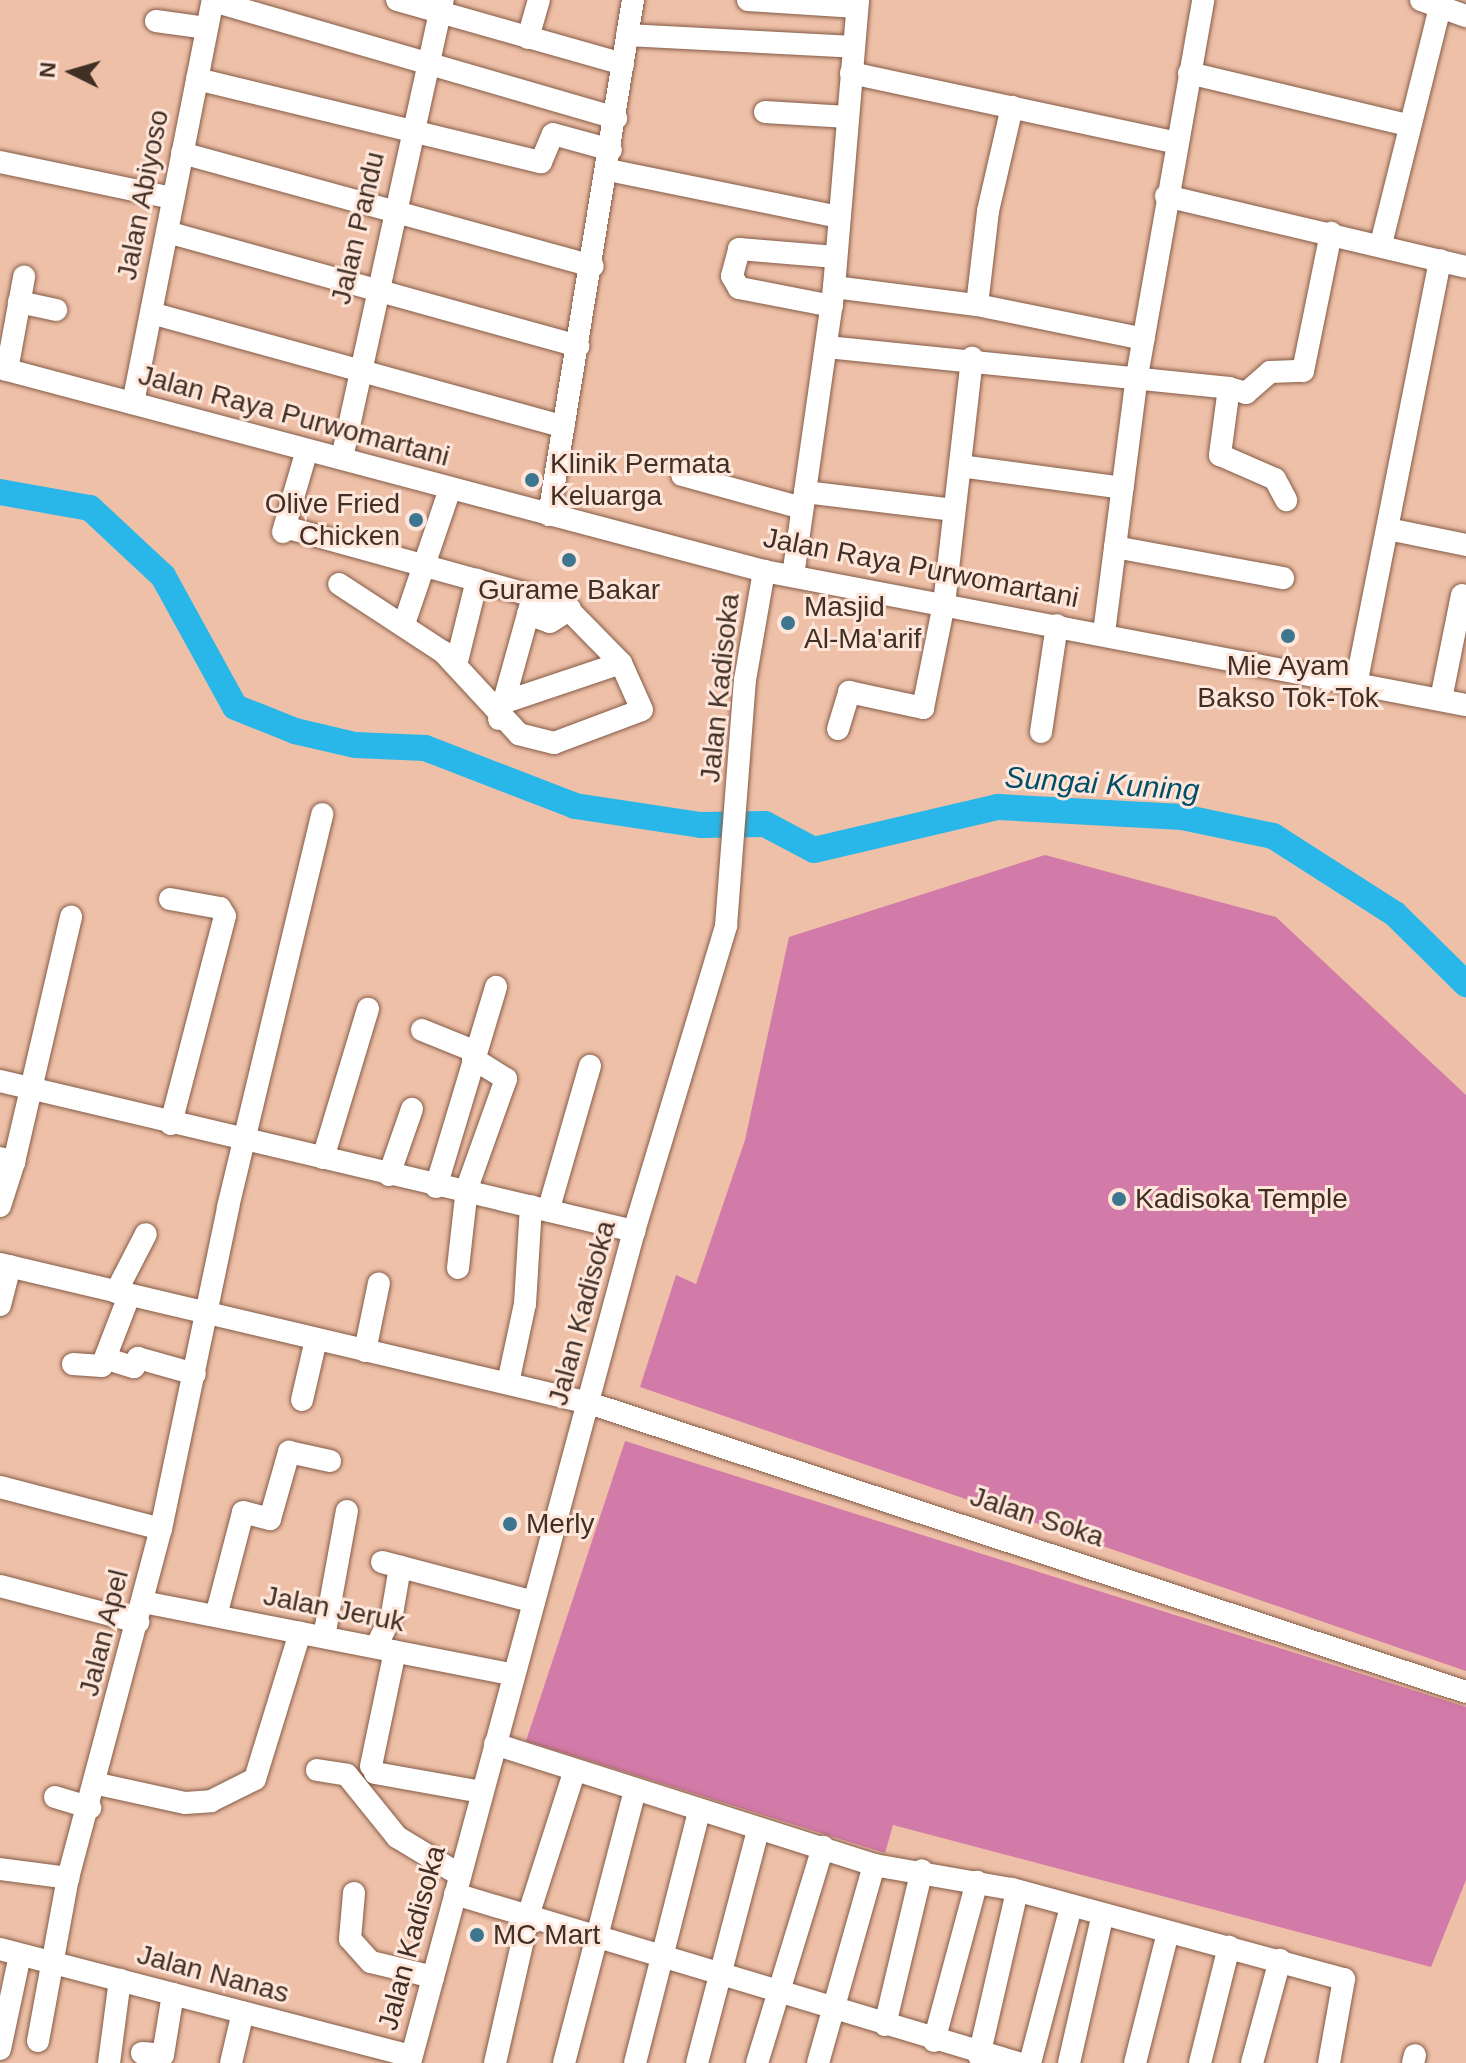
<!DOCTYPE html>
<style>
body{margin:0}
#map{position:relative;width:1466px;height:2063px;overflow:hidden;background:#eec0a8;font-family:Helvetica,sans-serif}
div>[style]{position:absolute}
.green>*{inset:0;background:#d27aa8}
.river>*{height:26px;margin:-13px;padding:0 13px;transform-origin:13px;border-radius:13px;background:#29b7e9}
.roads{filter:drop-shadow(0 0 2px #845b46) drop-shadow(0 0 2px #845b46)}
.minor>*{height:22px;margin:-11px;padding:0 11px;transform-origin:11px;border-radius:11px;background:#fff}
.dots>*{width:22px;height:22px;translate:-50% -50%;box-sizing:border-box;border:4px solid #ffe6da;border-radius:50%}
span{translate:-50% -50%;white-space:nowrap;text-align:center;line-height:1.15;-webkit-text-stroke:6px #ffe6da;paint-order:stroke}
.street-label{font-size:28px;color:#412f25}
.poi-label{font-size:28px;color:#412f25}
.left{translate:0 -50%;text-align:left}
.right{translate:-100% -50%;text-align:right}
.water-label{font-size:30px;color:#004f69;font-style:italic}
.north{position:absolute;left:32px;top:32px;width:80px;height:80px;-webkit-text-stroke:6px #ffe6da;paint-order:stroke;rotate:275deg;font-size:22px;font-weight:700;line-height:32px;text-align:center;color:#412f25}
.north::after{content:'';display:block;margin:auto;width:28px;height:36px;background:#412f25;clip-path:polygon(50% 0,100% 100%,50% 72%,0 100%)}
</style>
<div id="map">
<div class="green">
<i style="clip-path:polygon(1045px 855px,1276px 917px,1466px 1095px,1466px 1671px,640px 1387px,676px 1275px,696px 1284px,745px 1140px,789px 937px)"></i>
<i style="clip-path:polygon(625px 1441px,1466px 1707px,1466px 1880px,1431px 1967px,893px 1825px,885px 1853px,526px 1741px)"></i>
</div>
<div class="river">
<i style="left:0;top:492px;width:91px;rotate:10.1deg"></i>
<i style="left:90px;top:508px;width:100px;rotate:43deg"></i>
<i style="left:163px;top:576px;width:149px;rotate:61.2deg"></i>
<i style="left:235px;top:707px;width:65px;rotate:21.8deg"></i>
<i style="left:295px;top:731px;width:62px;rotate:13.1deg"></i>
<i style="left:355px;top:745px;width:70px;rotate:2.5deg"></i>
<i style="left:425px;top:748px;width:161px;rotate:21.1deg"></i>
<i style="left:575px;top:806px;width:127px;rotate:8.6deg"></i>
<i style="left:701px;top:825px;width:64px;rotate:-0.9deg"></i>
<i style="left:765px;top:824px;width:55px;rotate:28deg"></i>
<i style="left:814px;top:850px;width:189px;rotate:-13.2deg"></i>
<i style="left:998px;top:807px;width:184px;rotate:3.1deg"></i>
<i style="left:1182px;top:817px;width:93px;rotate:11.8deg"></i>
<i style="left:1273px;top:836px;width:145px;rotate:32.6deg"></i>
<i style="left:1395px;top:914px;width:100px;rotate:44.6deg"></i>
</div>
<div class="roads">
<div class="minor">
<i style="left:397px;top:0;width:235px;rotate:15.8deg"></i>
<i style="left:748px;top:0;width:109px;rotate:3.7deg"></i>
<i style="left:1421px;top:0;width:48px;rotate:19.6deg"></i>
<i style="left:213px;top:1px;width:420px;rotate:16.2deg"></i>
<i style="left:156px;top:21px;width:50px;rotate:8deg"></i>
<i style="left:627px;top:35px;width:227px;rotate:3deg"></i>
<i style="left:528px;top:38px;width:40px;rotate:-74deg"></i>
<i style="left:851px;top:73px;width:333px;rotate:12.1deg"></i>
<i style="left:1189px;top:73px;width:224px;rotate:13.4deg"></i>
<i style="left:197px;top:79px;width:354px;rotate:13.6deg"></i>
<i style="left:541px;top:162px;width:30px;rotate:-67deg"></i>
<i style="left:553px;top:134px;width:60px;rotate:15.4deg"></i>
<i style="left:765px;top:112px;width:83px;rotate:3.4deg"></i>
<i style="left:182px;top:153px;width:426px;rotate:15.4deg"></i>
<i style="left:0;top:162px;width:177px;rotate:11.8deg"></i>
<i style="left:608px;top:170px;width:236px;rotate:11.5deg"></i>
<i style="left:1166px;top:196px;width:308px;rotate:13.3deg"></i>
<i style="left:167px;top:232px;width:427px;rotate:15.5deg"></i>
<i style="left:1381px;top:244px;width:244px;rotate:-76deg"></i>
<i style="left:834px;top:287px;width:144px;rotate:7.2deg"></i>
<i style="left:977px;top:305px;width:170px;rotate:11.5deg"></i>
<i style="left:19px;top:302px;width:38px;rotate:12deg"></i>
<i style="left:977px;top:305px;width:95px;rotate:-83.3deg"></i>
<i style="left:988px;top:211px;width:107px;rotate:-77deg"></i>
<i style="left:832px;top:306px;width:95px;rotate:-169deg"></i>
<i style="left:739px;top:288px;width:14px;rotate:-120deg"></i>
<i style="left:732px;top:276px;width:28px;rotate:-75deg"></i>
<i style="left:739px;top:249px;width:97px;rotate:4.7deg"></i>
<i style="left:151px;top:313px;width:428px;rotate:15.4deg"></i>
<i style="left:827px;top:347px;width:404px;rotate:5.8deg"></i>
<i style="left:1229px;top:388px;width:68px;rotate:97.7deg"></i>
<i style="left:1220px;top:455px;width:60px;rotate:23.6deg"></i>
<i style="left:1275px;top:479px;width:24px;rotate:62deg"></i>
<i style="left:0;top:368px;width:791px;rotate:14.88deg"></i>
<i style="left:764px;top:571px;width:715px;rotate:10.81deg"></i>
<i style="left:7px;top:370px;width:95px;rotate:-79.6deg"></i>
<i style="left:1229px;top:388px;width:18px;rotate:16deg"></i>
<i style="left:1246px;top:393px;width:32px;rotate:-41deg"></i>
<i style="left:1270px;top:372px;width:33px;rotate:-2deg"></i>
<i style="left:1303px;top:371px;width:141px;rotate:-78.5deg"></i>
<i style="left:133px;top:403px;width:411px;rotate:-78.8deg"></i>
<i style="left:342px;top:458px;width:469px;rotate:-77.6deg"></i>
<i style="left:960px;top:466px;width:164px;rotate:7.7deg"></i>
<i style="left:682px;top:475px;width:124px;rotate:15.4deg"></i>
<i style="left:805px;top:492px;width:150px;rotate:6.9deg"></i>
<i style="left:549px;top:515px;width:522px;rotate:-80.74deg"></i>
<i style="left:285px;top:527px;width:288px;rotate:15.5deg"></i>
<i style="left:563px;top:604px;width:83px;rotate:45.5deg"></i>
<i style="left:621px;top:663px;width:51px;rotate:65.9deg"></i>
<i style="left:642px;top:710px;width:94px;rotate:159.4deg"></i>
<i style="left:554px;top:743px;width:36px;rotate:-166deg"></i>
<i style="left:519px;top:734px;width:112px;rotate:-132.8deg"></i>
<i style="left:443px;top:652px;width:124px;rotate:-146.8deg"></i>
<i style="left:1388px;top:529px;width:80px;rotate:11.6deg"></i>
<i style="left:283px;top:532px;width:85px;rotate:-73.7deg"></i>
<i style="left:1115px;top:547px;width:171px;rotate:10.5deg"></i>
<i style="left:793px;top:576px;width:292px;rotate:-81.9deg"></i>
<i style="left:834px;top:287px;width:288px;rotate:-85.2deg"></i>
<i style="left:528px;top:614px;width:23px;rotate:20deg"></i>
<i style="left:550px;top:622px;width:24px;rotate:-33deg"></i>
<i style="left:404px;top:624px;width:143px;rotate:-71.2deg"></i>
<i style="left:1104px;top:633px;width:259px;rotate:-82.7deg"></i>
<i style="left:1137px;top:376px;width:382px;rotate:-80deg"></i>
<i style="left:456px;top:665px;width:88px;rotate:-76.1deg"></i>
<i style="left:1356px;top:685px;width:433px;rotate:-78.8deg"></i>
<i style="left:1441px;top:699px;width:106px;rotate:-78.6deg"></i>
<i style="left:505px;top:702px;width:122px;rotate:-18.6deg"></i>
<i style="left:499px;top:719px;width:128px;rotate:-74.5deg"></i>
<i style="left:838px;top:729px;width:39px;rotate:-73deg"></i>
<i style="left:849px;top:692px;width:76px;rotate:12.2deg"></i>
<i style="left:923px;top:708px;width:106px;rotate:-78.6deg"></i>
<i style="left:944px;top:604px;width:248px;rotate:-83.5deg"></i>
<i style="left:1041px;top:732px;width:108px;rotate:-81.5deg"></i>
<i style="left:170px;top:899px;width:51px;rotate:10.2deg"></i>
<i style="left:220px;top:908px;width:9px;rotate:58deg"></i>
<i style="left:225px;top:916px;width:215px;rotate:104.6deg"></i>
<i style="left:422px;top:1030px;width:56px;rotate:22deg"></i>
<i style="left:0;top:1081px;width:652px;rotate:13.31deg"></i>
<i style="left:0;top:1158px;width:15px;rotate:16deg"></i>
<i style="left:14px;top:1162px;width:252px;rotate:-76.9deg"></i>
<i style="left:323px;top:1158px;width:156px;rotate:-73.2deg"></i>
<i style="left:389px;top:1175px;width:70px;rotate:-70.8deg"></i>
<i style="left:436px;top:1187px;width:209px;rotate:-73.3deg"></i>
<i style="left:0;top:1206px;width:46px;rotate:-72.3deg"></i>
<i style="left:549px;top:1208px;width:148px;rotate:-73.9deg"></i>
<i style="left:0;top:1264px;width:605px;rotate:13.28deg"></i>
<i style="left:589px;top:1403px;width:923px;rotate:18.24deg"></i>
<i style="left:458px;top:1268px;width:81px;rotate:-83.6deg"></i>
<i style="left:467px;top:1188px;width:116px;rotate:-70.3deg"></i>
<i style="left:506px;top:1079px;width:39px;rotate:-148deg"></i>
<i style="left:116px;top:1292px;width:65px;rotate:-62.7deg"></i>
<i style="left:0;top:1305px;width:40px;rotate:-75.6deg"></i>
<i style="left:365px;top:1351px;width:69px;rotate:-78.4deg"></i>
<i style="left:107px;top:1359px;width:28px;rotate:17deg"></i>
<i style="left:134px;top:1367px;width:10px;rotate:-66deg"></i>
<i style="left:138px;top:1358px;width:59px;rotate:15.7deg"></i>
<i style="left:73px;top:1364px;width:29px;rotate:4deg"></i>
<i style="left:102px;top:1366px;width:75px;rotate:-68.9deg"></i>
<i style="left:508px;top:1383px;width:81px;rotate:-77.9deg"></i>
<i style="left:525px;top:1304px;width:98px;rotate:-86.5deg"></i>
<i style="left:302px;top:1400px;width:62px;rotate:-76.9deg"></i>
<i style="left:0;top:1487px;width:166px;rotate:14.6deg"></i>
<i style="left:382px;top:1562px;width:157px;rotate:14.7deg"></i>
<i style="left:0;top:1586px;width:143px;rotate:14.6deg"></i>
<i style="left:143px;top:1602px;width:378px;rotate:11.1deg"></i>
<i style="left:216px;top:1616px;width:107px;rotate:-75.4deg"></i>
<i style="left:243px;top:1512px;width:28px;rotate:15deg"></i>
<i style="left:270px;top:1519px;width:70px;rotate:-74.2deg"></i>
<i style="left:289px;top:1452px;width:42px;rotate:12.4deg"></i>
<i style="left:324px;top:1637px;width:128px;rotate:-79.7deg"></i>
<i style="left:376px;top:1647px;width:37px;rotate:-64deg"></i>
<i style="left:392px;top:1614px;width:48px;rotate:-80.3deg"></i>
<i style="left:495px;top:1744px;width:398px;rotate:17.7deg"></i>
<i style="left:371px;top:1766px;width:117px;rotate:-78.2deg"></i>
<i style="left:317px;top:1770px;width:30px;rotate:9deg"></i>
<i style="left:347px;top:1775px;width:80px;rotate:51.1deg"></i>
<i style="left:397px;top:1837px;width:74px;rotate:31.1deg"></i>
<i style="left:375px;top:1773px;width:109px;rotate:10.1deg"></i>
<i style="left:98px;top:1784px;width:89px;rotate:12.3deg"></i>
<i style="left:185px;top:1803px;width:26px;rotate:-4deg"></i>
<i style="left:211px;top:1801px;width:49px;rotate:-26.6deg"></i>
<i style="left:255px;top:1779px;width:153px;rotate:-72.9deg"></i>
<i style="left:55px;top:1797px;width:37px;rotate:17deg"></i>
<i style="left:0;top:1869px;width:69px;rotate:7.5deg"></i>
<i style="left:354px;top:1893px;width:46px;rotate:95deg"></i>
<i style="left:350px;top:1939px;width:31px;rotate:48deg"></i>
<i style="left:371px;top:1962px;width:64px;rotate:13.6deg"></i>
<i style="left:455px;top:1894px;width:588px;rotate:16.71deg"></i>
<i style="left:0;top:1949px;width:425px;rotate:14.6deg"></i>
<i style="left:885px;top:2025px;width:159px;rotate:-76.6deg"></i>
<i style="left:38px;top:2041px;width:166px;rotate:-79.6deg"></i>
<i style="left:68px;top:1878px;width:361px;rotate:-75.1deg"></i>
<i style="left:161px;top:1529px;width:329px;rotate:-78.2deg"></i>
<i style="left:228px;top:1207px;width:404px;rotate:-76.5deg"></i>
<i style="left:934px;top:2041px;width:165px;rotate:-74.9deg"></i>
<i style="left:0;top:2049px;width:96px;rotate:-78deg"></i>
<i style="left:142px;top:2053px;width:21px;rotate:5deg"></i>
<i style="left:163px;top:2055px;width:62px;rotate:-80.7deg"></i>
<i style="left:979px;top:2056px;width:169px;rotate:-77deg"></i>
<i style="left:109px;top:2063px;width:84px;rotate:-82.5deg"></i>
<i style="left:231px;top:2063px;width:52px;rotate:-76.8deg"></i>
<i style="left:410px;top:2063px;width:862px;rotate:-74.93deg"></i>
<i style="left:634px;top:1231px;width:319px;rotate:-73.2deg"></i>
<i style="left:726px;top:926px;width:247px;rotate:-85.6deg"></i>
<i style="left:745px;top:680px;width:111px;rotate:-80.1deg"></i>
<i style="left:495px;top:2063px;width:154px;rotate:-77.2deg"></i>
<i style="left:529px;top:1913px;width:150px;rotate:-72.2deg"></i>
<i style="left:564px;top:2063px;width:281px;rotate:-75.4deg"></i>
<i style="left:635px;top:2063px;width:259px;rotate:-75.7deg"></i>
<i style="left:697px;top:2063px;width:241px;rotate:-75.3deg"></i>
<i style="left:757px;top:2063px;width:226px;rotate:-73deg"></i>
<i style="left:818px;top:2063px;width:206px;rotate:-74.2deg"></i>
<i style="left:874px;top:1865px;width:140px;rotate:9.9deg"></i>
<i style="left:1012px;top:1889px;width:344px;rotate:15.2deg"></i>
<i style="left:1344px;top:1979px;width:85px;rotate:100.1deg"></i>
<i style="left:1030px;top:2063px;width:161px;rotate:-75.3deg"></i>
<i style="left:1069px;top:2063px;width:149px;rotate:-77.2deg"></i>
<i style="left:1135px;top:2063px;width:134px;rotate:-75.8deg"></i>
<i style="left:1200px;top:2063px;width:120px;rotate:-76deg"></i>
<i style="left:1252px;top:2063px;width:107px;rotate:-74.8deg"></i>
<i style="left:1413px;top:2063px;width:8px;rotate:-76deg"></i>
</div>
</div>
<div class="dots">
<i style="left:532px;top:480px;background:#3c768f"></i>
<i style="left:416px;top:520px;background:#3c768f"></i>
<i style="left:569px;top:560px;background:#3c768f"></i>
<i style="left:788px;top:623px;background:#3c768f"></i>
<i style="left:1288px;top:636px;background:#3c768f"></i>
<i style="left:1119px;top:1199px;background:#3c768f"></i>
<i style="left:510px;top:1524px;background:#3c768f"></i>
<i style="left:477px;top:1935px;background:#3c768f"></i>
</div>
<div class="street-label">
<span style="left:143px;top:195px;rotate:-79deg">Jalan Abiyoso</span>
<span style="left:358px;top:228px;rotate:-77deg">Jalan Pandu</span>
<span style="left:294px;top:416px;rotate:15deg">Jalan Raya Purwomartani</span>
<span style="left:921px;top:568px;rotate:11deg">Jalan Raya Purwomartani</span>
<span style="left:720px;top:688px;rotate:-84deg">Jalan Kadisoka</span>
<span style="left:582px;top:1313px;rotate:-75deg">Jalan Kadisoka</span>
<span style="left:1037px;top:1517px;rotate:18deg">Jalan Soka</span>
<span style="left:334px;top:1609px;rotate:11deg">Jalan Jeruk</span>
<span style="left:104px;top:1633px;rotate:-76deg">Jalan Apel</span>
<span style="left:412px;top:1938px;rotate:-75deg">Jalan Kadisoka</span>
<span style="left:213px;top:1974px;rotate:15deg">Jalan Nanas</span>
</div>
<div class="poi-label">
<span class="left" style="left:550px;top:480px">Klinik Permata<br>Keluarga</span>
<span class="right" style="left:400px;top:520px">Olive Fried<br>Chicken</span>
<span style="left:569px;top:590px">Gurame Bakar</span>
<span class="left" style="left:804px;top:623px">Masjid<br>Al-Ma'arif</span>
<span style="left:1288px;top:682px">Mie Ayam<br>Bakso Tok-Tok</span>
<span class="left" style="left:1135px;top:1199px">Kadisoka Temple</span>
<span class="left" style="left:526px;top:1524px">Merly</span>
<span class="left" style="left:493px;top:1935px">MC Mart</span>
</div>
<div class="water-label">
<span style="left:1102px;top:784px;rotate:4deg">Sungai Kuning</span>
</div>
<div class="north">N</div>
</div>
